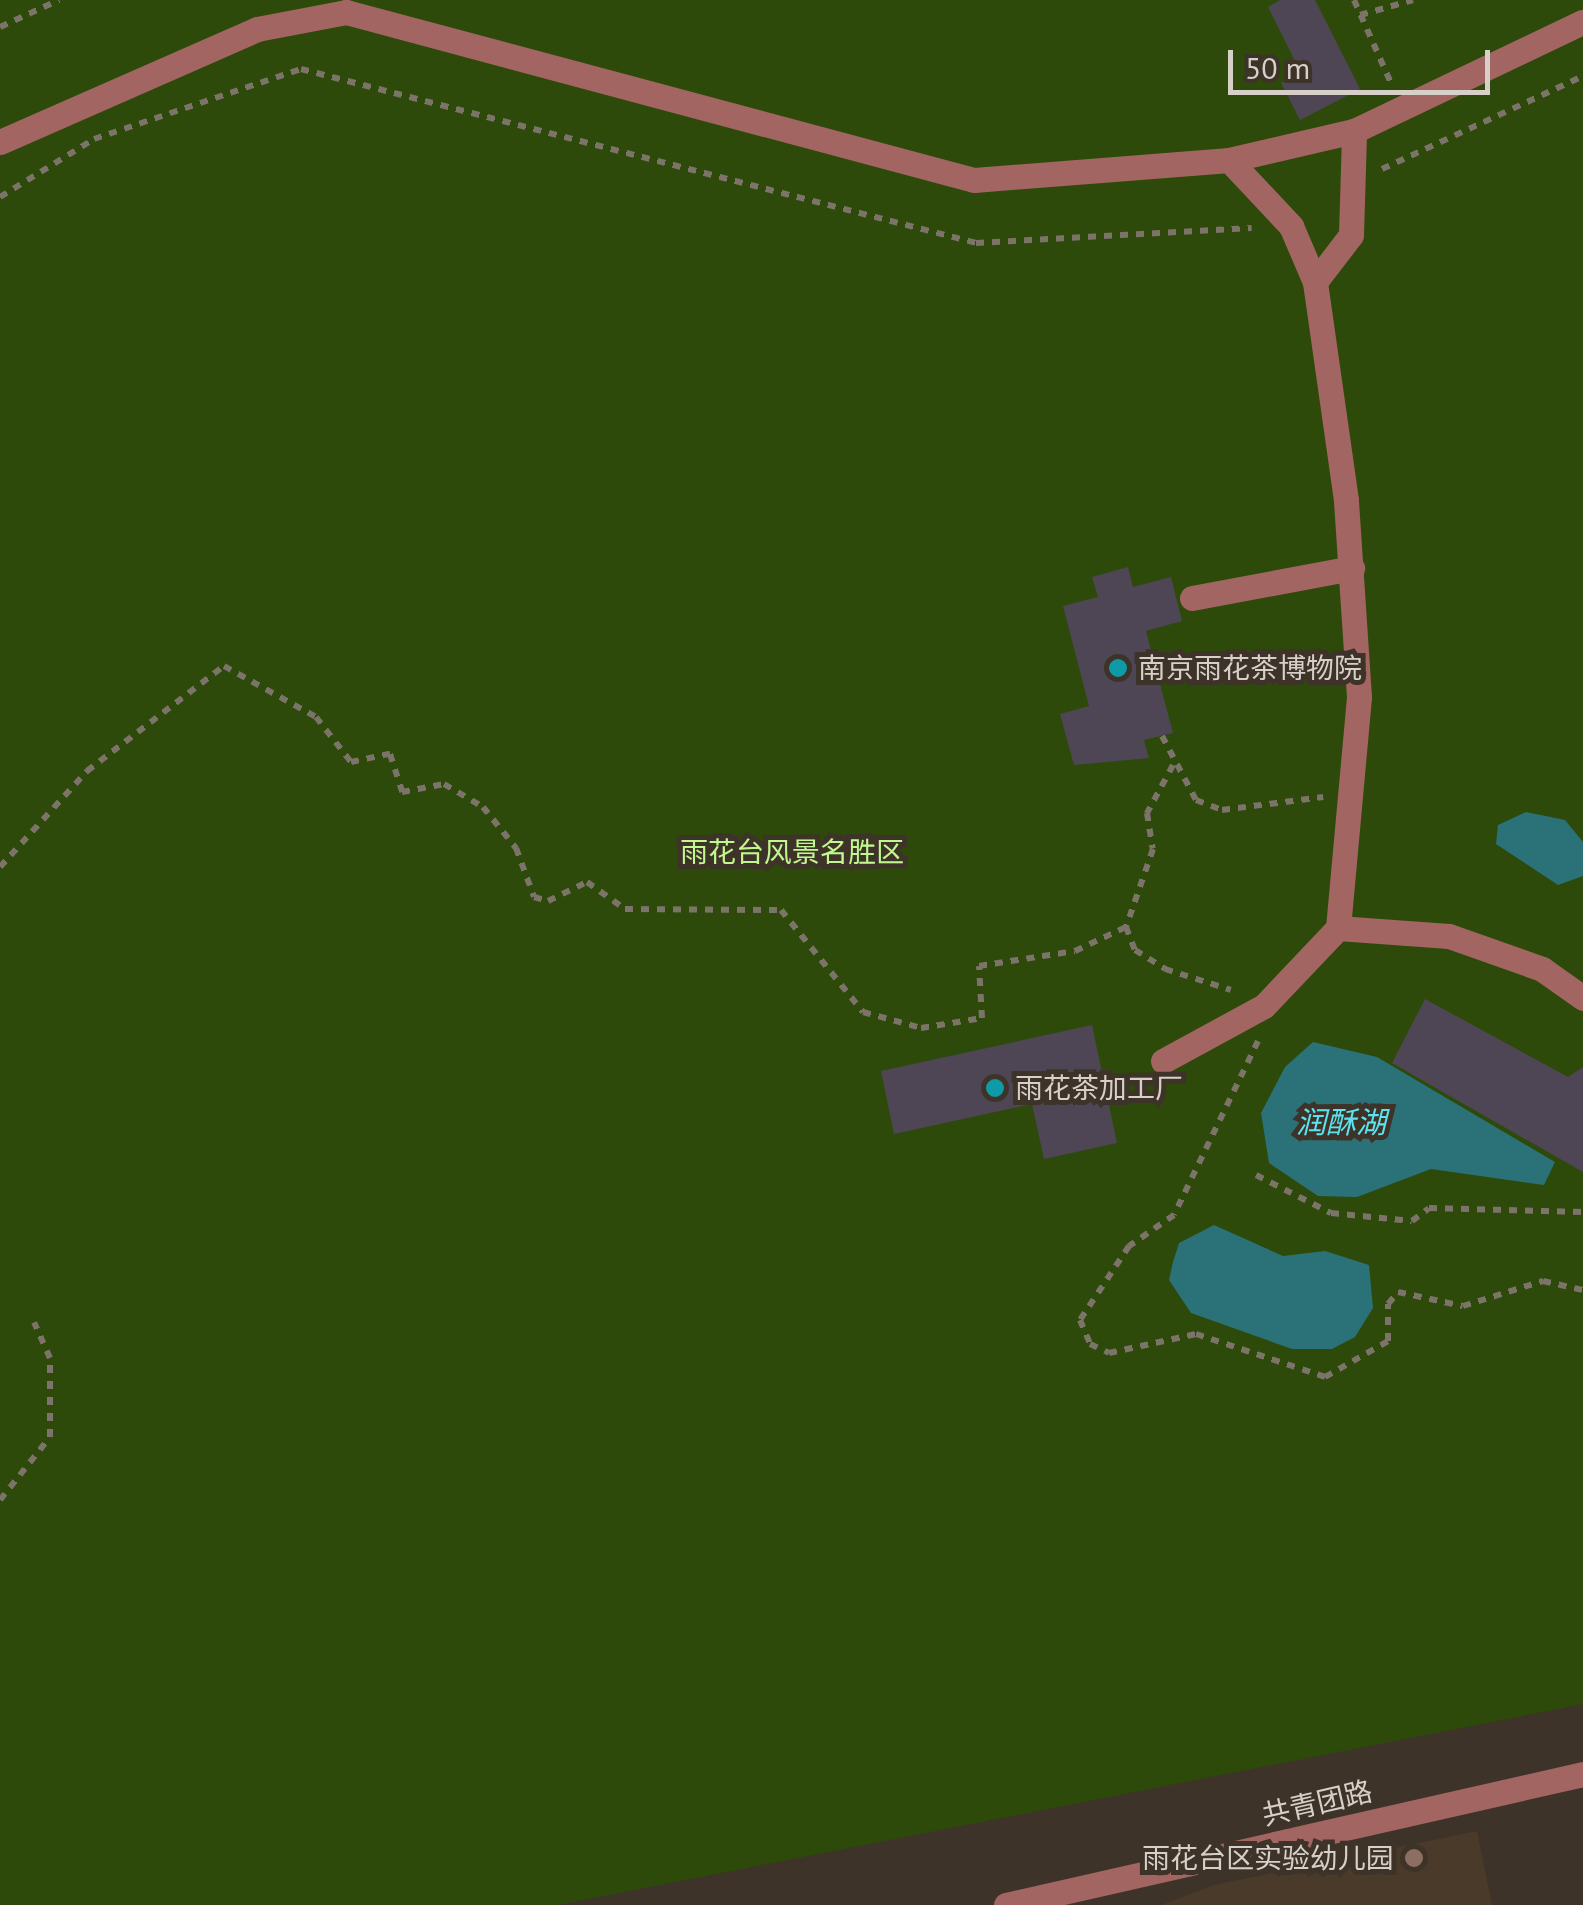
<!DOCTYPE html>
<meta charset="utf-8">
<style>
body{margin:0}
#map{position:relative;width:1583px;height:1905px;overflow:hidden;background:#3e3328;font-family:"PT Sans","Noto Sans SC",sans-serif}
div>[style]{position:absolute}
.built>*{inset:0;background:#493a29}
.green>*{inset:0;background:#2d4a0b}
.water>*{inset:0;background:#2a7278}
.building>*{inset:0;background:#4e4654}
.path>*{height:6px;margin-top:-3px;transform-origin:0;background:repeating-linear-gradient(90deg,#7c7369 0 8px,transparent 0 16px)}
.minor>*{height:25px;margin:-12.5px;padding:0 12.5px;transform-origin:12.5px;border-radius:12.5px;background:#a26562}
.dots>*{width:28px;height:28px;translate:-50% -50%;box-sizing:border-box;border:5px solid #3e3328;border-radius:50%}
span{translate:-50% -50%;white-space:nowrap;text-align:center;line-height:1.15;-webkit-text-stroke:10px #3e3328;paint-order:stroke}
.poi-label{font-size:28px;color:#d7d0c9}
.left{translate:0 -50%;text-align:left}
.right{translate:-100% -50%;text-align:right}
.park-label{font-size:28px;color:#c0f88e}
.street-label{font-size:28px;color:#d7d0c9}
.water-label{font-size:30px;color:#5be3ef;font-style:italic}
.scale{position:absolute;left:1228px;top:50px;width:262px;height:45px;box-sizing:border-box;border:5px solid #d7d0c9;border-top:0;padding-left:12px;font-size:30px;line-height:35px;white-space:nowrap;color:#d7d0c9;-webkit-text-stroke:8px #3e3328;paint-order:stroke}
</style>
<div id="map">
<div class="built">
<i style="clip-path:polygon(1477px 1831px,1492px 1905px,1161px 1905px,1214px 1885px)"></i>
</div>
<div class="green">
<i style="clip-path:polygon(0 0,1583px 0,1583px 1704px,558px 1905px,0 1905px)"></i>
</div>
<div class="water">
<i style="clip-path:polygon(1526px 812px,1565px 820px,1583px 842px,1583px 876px,1558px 885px,1496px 844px,1498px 825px)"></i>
<i style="clip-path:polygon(1313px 1042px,1377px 1057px,1555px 1162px,1544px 1185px,1431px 1169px,1357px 1197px,1318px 1196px,1269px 1163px,1261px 1113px,1285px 1067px)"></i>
<i style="clip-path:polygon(1214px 1225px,1283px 1256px,1325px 1251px,1369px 1265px,1373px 1308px,1355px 1337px,1332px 1349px,1292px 1349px,1191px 1313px,1169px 1280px,1173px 1262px,1179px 1243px)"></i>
</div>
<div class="building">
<i style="clip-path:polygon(1280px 0,1315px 0,1360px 89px,1300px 120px,1281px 83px,1301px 73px,1268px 7px)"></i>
<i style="clip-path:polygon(1128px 567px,1133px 587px,1171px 577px,1182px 621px,1146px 631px,1173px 733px,1144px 740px,1149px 758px,1074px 765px,1060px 714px,1089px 706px,1063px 606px,1098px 597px,1092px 577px)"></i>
<i style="clip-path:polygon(1425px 999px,1568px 1077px,1583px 1067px,1583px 1172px,1392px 1063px)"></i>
<i style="clip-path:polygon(1092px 1025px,1117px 1143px,1044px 1159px,1032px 1104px,894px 1134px,881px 1071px)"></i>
</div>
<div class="path">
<i style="left:1354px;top:0;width:89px;rotate:66deg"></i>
<i style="left:1360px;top:15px;width:55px;rotate:-15.8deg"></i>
<i style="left:0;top:27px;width:65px;rotate:-24.6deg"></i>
<i style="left:1382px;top:169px;width:221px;rotate:-24.8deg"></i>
<i style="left:0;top:197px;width:110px;rotate:-31.7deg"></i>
<i style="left:94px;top:139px;width:219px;rotate:-18.7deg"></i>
<i style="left:301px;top:69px;width:697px;rotate:14.45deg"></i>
<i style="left:976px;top:243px;width:276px;rotate:-3.1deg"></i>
<i style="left:1162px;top:736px;width:72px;rotate:62deg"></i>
<i style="left:1196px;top:800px;width:28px;rotate:21deg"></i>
<i style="left:1222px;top:810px;width:102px;rotate:-7.3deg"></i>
<i style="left:1173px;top:765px;width:55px;rotate:118.4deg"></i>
<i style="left:1147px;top:813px;width:36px;rotate:81deg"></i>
<i style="left:1153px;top:849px;width:83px;rotate:109.1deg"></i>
<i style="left:1126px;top:927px;width:25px;rotate:69deg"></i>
<i style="left:1135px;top:950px;width:36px;rotate:32deg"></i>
<i style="left:1165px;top:969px;width:69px;rotate:17.7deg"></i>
<i style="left:0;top:867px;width:130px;rotate:-47.8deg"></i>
<i style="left:87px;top:771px;width:173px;rotate:-37.5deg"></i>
<i style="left:224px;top:666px;width:105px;rotate:29deg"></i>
<i style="left:316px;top:717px;width:57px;rotate:52.1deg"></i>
<i style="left:351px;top:762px;width:40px;rotate:-12deg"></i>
<i style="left:390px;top:754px;width:40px;rotate:72deg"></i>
<i style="left:402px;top:792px;width:43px;rotate:-10.8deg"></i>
<i style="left:444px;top:784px;width:45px;rotate:30.5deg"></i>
<i style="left:483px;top:807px;width:53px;rotate:51.2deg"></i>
<i style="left:516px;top:848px;width:52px;rotate:69.8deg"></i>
<i style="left:534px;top:897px;width:15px;rotate:16deg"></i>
<i style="left:548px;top:901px;width:43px;rotate:-26deg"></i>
<i style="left:587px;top:882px;width:47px;rotate:35.4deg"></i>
<i style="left:625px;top:909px;width:156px;rotate:0.4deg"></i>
<i style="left:781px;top:910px;width:131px;rotate:51.2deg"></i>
<i style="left:863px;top:1012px;width:60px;rotate:15.4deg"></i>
<i style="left:921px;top:1028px;width:62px;rotate:-9.3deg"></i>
<i style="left:982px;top:1018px;width:52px;rotate:-93.3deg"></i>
<i style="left:979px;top:966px;width:97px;rotate:-8.9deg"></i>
<i style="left:1075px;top:951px;width:56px;rotate:-25.2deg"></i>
<i style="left:1258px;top:1041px;width:193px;rotate:115.8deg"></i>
<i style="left:1174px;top:1215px;width:55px;rotate:145.4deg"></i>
<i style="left:1129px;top:1246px;width:89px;rotate:123.5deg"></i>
<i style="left:1080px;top:1320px;width:26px;rotate:67deg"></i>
<i style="left:1090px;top:1344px;width:21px;rotate:25deg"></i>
<i style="left:1109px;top:1353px;width:89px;rotate:-12.3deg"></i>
<i style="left:1196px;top:1334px;width:136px;rotate:18.4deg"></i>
<i style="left:1325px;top:1377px;width:73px;rotate:-29.7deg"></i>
<i style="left:1388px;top:1341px;width:37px;rotate:-90deg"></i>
<i style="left:1388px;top:1304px;width:16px;rotate:-50deg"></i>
<i style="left:1398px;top:1292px;width:66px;rotate:12.2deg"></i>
<i style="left:1463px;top:1306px;width:84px;rotate:-17.4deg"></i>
<i style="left:1543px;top:1281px;width:41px;rotate:12.7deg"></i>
<i style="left:1256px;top:1175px;width:84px;rotate:26.9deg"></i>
<i style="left:1331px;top:1213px;width:81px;rotate:5.6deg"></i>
<i style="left:1412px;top:1221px;width:21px;rotate:-37deg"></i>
<i style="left:1429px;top:1208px;width:154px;rotate:1.5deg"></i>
<i style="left:0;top:1500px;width:80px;rotate:-51.6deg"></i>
<i style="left:50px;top:1437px;width:79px;rotate:-90deg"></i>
<i style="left:50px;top:1358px;width:39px;rotate:-114deg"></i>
</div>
<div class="minor">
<i style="left:0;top:142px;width:281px;rotate:-23.7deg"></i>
<i style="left:257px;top:29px;width:91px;rotate:-10.8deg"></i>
<i style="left:346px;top:12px;width:650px;rotate:14.98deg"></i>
<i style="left:974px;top:180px;width:256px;rotate:-4.5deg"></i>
<i style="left:1229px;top:160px;width:128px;rotate:-13.1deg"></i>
<i style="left:1354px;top:131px;width:254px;rotate:-25.5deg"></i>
<i style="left:1229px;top:160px;width:91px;rotate:46.8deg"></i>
<i style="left:1291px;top:226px;width:61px;rotate:66.8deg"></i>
<i style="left:1192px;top:598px;width:163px;rotate:-10.6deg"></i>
<i style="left:1338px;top:928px;width:232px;rotate:-84.8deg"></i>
<i style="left:1359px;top:697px;width:197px;rotate:-93.8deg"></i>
<i style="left:1346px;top:500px;width:220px;rotate:-98.1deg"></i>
<i style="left:1315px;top:282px;width:59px;rotate:-52.5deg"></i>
<i style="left:1351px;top:235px;width:104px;rotate:-88.3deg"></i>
<i style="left:1163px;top:1061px;width:115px;rotate:-28.6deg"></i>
<i style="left:1264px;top:1006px;width:108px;rotate:-46.5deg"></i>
<i style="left:1338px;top:928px;width:111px;rotate:4.1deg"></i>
<i style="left:1449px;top:936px;width:99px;rotate:19.5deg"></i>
<i style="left:1542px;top:969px;width:50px;rotate:35.3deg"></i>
<i style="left:1006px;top:1905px;width:592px;rotate:-12.79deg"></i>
</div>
<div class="dots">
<i style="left:1118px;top:668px;background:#0f9aa8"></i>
<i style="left:995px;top:1088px;background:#0f9aa8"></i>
<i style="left:1414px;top:1858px;background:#8d6e63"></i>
</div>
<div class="poi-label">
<span class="left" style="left:1138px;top:668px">南京雨花茶博物院</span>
<span class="left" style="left:1015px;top:1088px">雨花茶加工厂</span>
<span class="right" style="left:1394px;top:1858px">雨花台区实验幼儿园</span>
</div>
<div class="park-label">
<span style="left:792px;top:852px">雨花台风景名胜区</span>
</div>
<div class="street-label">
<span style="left:1317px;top:1803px;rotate:-13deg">共青团路</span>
</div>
<div class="water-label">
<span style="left:1341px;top:1122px">润酥湖</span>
</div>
<div class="scale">50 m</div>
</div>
